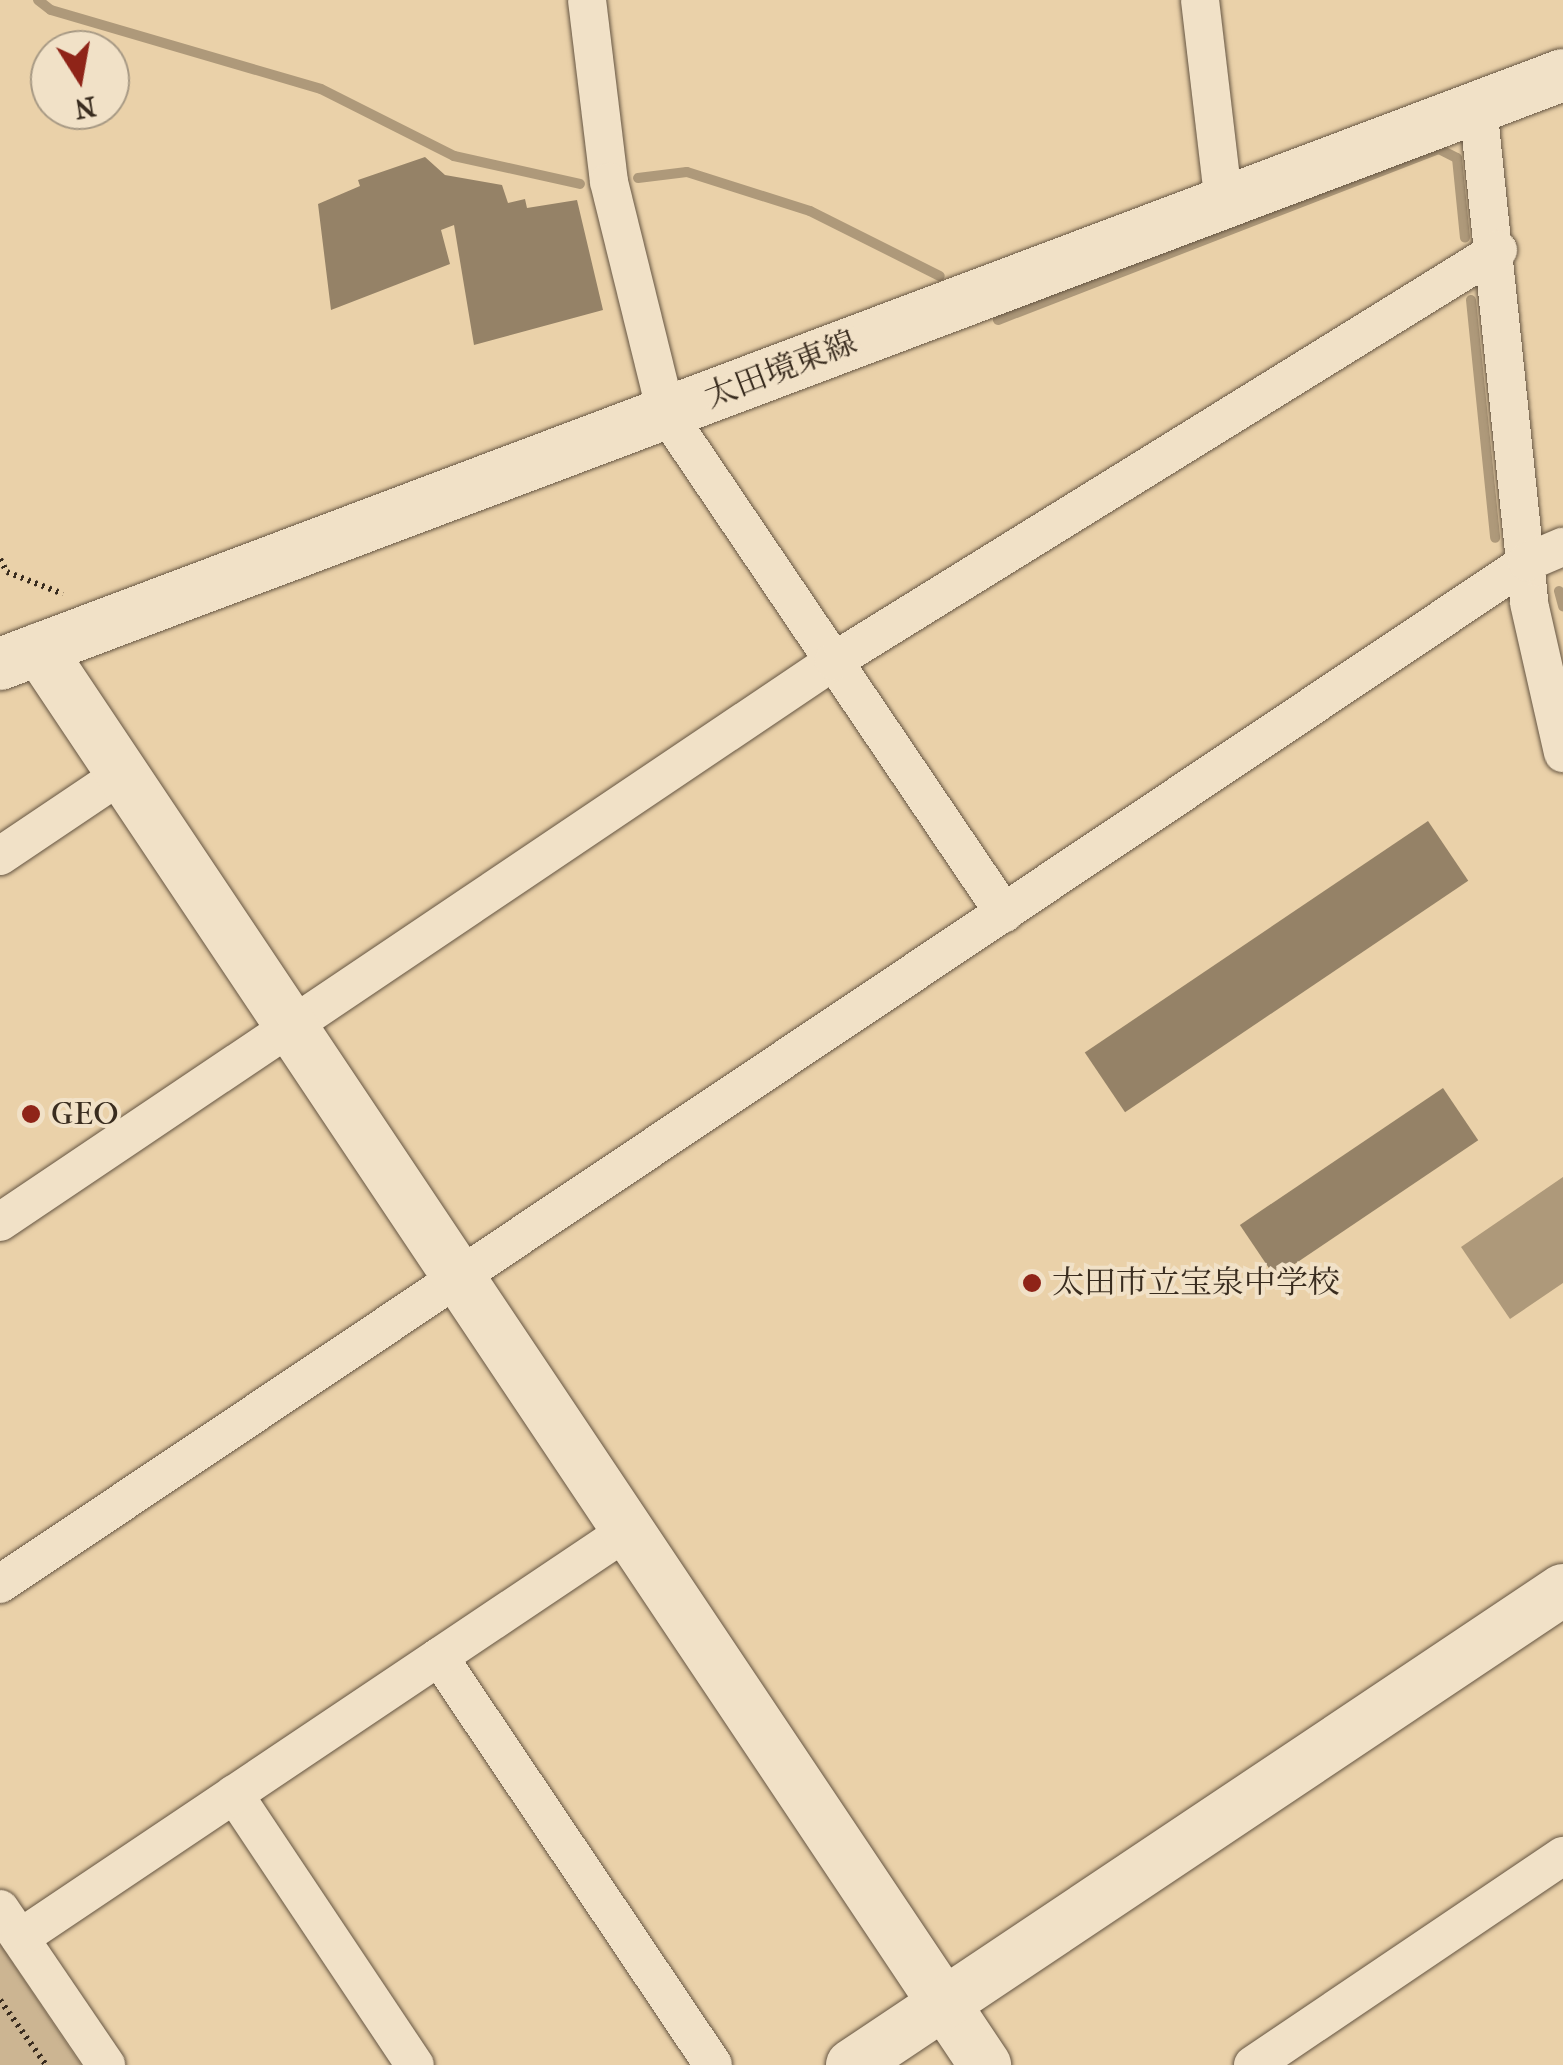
<!DOCTYPE html>
<meta charset="utf-8">
<style>
body{margin:0}
#map{position:relative;width:1563px;height:2065px;overflow:hidden;background:#ead1a9;font-family:"IM FELL French Canon","Noto Serif JP",serif}
div>[style]{position:absolute}
.green>*{inset:0;background:#ccb592}
.water>*{inset:0;background:#ae997a}
.stream>*{height:10px;margin:-5px;padding:0 5px;transform-origin:5px;border-radius:5px;background:#ae997a}
.building>*{inset:0;background:#958267;transform-origin:0 0}
.path>*{height:6px;margin-top:-3px;transform-origin:0;background:repeating-linear-gradient(90deg,#392c1f 0 2.5px,transparent 0 7.5px)}
.roads{filter:drop-shadow(0 0 2px #655542) drop-shadow(0 0 2px #655542)}
.street>*{height:38px;margin:-19px;padding:0 19px;transform-origin:19px;border-radius:19px;background:#f1e1c7}
.secondary>*{height:52px;margin:-26px;padding:0 26px;transform-origin:26px;border-radius:26px;background:#f1e1c7}
.dots>*{width:28px;height:28px;translate:-50% -50%;box-sizing:border-box;border:5px solid #f1e1c7;border-radius:50%}
span{translate:-50% -50%;white-space:nowrap;text-align:center;line-height:1.15;-webkit-text-stroke:8px #f1e1c7;paint-order:stroke}
.street-label{font-size:32px;color:#392c1f}
.poi-label{font-size:32px;color:#392c1f}
.left{translate:0 -50%;text-align:left}
.north{position:absolute;left:30px;top:30px;width:100px;height:100px;box-sizing:border-box;background:#f1e1c7;border:2px solid #a79984;border-radius:50%;rotate:169deg;font-size:28px;font-weight:700;line-height:40px;text-align:center;color:#392c1f}
.north::after{content:'';display:block;margin:auto;width:35px;height:45px;background:#8f2418;clip-path:polygon(50% 0,100% 100%,50% 72%,0 100%)}
</style>
<div id="map">
<div class="green">
<i style="clip-path:polygon(0 1944px,81px 2065px,0 2065px)"></i>
</div>
<div class="water">
<i style="clip-path:polygon(1563px 1177px,1563px 1283px,1510px 1319px,1461px 1247px)"></i>
</div>
<div class="stream">
<i style="left:38px;top:0;width:16px;rotate:38deg"></i>
<i style="left:51px;top:10px;width:281px;rotate:16.3deg"></i>
<i style="left:321px;top:89px;width:149px;rotate:26.7deg"></i>
<i style="left:454px;top:156px;width:129px;rotate:12.5deg"></i>
<i style="left:638px;top:178px;width:49px;rotate:-7deg"></i>
<i style="left:687px;top:172px;width:129px;rotate:17.6deg"></i>
<i style="left:810px;top:211px;width:145px;rotate:26.6deg"></i>
<i style="left:1471px;top:300px;width:239px;rotate:84.2deg"></i>
<i style="left:998px;top:320px;width:473px;rotate:-21.2deg"></i>
<i style="left:1439px;top:149px;width:20px;rotate:27deg"></i>
<i style="left:1457px;top:158px;width:80px;rotate:84.3deg"></i>
<i style="left:1559px;top:591px;width:16px;rotate:75deg"></i>
</div>
<div class="building">
<i style="clip-path:polygon(425px 157px,445px 175px,502px 185px,508px 203px,525px 199px,527px 208px,577px 200px,603px 310px,474px 345px,454px 225px,441px 230px,450px 264px,331px 310px,318px 204px,360px 186px,358px 180px)"></i>
<i style="left:1428px;top:821px;width:72px;height:414px;rotate:56deg"></i>
<i style="left:1443px;top:1088px;width:63px;height:245px;rotate:56deg"></i>
</div>
<div class="path">
<i style="left:0;top:559px;width:15px;rotate:62deg"></i>
<i style="left:7px;top:572px;width:60px;rotate:21.4deg"></i>
<i style="left:0;top:2000px;width:80px;rotate:54.7deg"></i>
</div>
<div class="roads">
<div class="street">
<i style="left:587px;top:0;width:183px;rotate:83.1deg"></i>
<i style="left:609px;top:182px;width:238px;rotate:76.1deg"></i>
<i style="left:666px;top:413px;width:604px;rotate:55.94deg"></i>
<i style="left:1200px;top:0;width:204px;rotate:83.3deg"></i>
<i style="left:1478px;top:106px;width:500px;rotate:84.1deg"></i>
<i style="left:1529px;top:603px;width:154px;rotate:77.2deg"></i>
<i style="left:0;top:856px;width:147px;rotate:-33.9deg"></i>
<i style="left:0;top:1222px;width:1005px;rotate:-33.93deg"></i>
<i style="left:834px;top:661px;width:781px;rotate:-31.76deg"></i>
<i style="left:0;top:1584px;width:1837px;rotate:-33.79deg"></i>
<i style="left:1527px;top:562px;width:39px;rotate:-23deg"></i>
<i style="left:439px;top:1657px;width:491px;rotate:56.1deg"></i>
<i style="left:234px;top:1794px;width:326px;rotate:56.3deg"></i>
<i style="left:0;top:1909px;width:189px;rotate:55.8deg"></i>
<i style="left:20px;top:1938px;width:732px;rotate:-33.86deg"></i>
<i style="left:1253px;top:2065px;width:374px;rotate:-34deg"></i>
</div>
<div class="secondary">
<i style="left:39px;top:649px;width:1703px;rotate:56.25deg"></i>
<i style="left:0;top:664px;width:1670px;rotate:-20.65deg"></i>
<i style="left:852px;top:2065px;width:855px;rotate:-33.75deg"></i>
</div>
</div>
<div class="dots">
<i style="left:31px;top:1114px;background:#8f2418"></i>
<i style="left:1032px;top:1283px;background:#8f2418"></i>
</div>
<div class="street-label">
<span style="left:781px;top:370px;rotate:-21deg">太田境東線</span>
</div>
<div class="poi-label">
<span class="left" style="left:51px;top:1114px">GEO</span>
<span class="left" style="left:1052px;top:1283px">太田市立宝泉中学校</span>
</div>
<div class="north">N</div>
</div>
